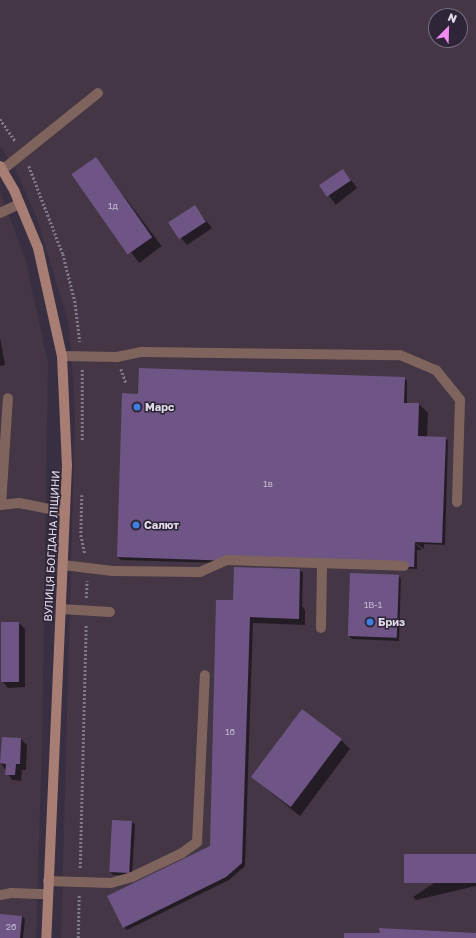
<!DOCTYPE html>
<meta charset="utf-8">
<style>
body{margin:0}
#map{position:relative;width:476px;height:938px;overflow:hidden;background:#382f42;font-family:"Golos Text",sans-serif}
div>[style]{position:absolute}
.commercial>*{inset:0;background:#443644}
.shadow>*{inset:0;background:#0007;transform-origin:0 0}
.building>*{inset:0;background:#6e5586;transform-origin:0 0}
.path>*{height:2.5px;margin-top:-1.25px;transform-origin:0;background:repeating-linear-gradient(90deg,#817a8a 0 2px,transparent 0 4px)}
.service>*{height:10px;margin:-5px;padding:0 5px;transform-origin:5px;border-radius:5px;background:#7f645d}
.secondary>*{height:10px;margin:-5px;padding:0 5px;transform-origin:5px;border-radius:5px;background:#a87e74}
.dots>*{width:11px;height:11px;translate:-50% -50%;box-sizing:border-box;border:2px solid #2e2538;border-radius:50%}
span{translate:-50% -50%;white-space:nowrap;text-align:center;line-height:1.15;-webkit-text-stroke:3px #2e2538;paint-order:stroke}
.number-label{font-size:9px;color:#c5bad0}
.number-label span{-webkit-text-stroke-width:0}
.poi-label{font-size:11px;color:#e2dce9;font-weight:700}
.left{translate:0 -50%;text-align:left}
.street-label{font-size:11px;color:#e2dce9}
.north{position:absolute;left:428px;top:8px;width:40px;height:40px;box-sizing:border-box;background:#2e2538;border:1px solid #766e7f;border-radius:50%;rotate:23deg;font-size:11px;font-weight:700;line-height:16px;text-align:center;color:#e2dce9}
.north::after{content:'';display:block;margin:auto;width:14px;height:18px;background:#f38af1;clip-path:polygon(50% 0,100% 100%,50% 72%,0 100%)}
</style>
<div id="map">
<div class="commercial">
<i style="clip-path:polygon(evenodd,0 0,476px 0,476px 938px,61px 938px,75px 418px,71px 347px,68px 321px,37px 218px,15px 168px,0 146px,0 0,436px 16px,460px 16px,460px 40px,436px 40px,436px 16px)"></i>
<i style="clip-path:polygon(0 192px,25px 258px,48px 363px,42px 745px,36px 938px,0 938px)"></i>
</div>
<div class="shadow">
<i style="left:96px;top:159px;width:109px;height:28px;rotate:53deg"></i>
<i style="left:343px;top:170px;width:23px;height:27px;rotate:52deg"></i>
<i style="clip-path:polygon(195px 207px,212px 228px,187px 245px,181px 238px)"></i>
<i style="clip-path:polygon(0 337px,5px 365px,0 366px)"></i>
<i style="clip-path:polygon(404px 378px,407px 381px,407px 404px,419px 404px,428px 413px,427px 438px,445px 438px,448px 441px,445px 545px,424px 544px,424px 549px,413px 541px,422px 550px,417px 550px,417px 569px,121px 560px,118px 557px,139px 395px)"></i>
<i style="clip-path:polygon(235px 568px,300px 570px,303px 573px,302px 606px,305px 610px,305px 625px,253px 623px,245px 866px,229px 880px,127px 930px,124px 927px,211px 847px,234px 601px)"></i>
<i style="clip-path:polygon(398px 576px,401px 578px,399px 641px,352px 639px,349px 636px)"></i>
<i style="clip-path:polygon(19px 623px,25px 629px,25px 687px,8px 688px,2px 681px)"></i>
<i style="clip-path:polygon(21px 739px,27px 745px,26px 770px,22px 770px,21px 781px,12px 780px,1px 763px)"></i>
<i style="clip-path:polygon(341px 740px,350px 749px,300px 816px,252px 777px)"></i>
<i style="clip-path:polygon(132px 822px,135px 825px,132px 875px,113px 875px,110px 872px)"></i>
<i style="clip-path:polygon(476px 855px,476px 886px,416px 900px,413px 897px)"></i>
<i style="clip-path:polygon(0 915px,22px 916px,25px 919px,23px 938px,0 938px)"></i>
</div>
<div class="building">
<i style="left:96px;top:157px;width:98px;height:30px;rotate:55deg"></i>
<i style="left:343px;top:169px;width:14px;height:29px;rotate:56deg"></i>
<i style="left:195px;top:205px;width:20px;height:32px;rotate:57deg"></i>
<i style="clip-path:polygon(139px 368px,405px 377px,404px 403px,419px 403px,418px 436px,446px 437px,442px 543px,415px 542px,414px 567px,117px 557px,122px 393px,138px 394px)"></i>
<i style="clip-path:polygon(234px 567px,300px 569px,299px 619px,250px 617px,242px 863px,226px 877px,123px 928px,107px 896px,210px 846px,216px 600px,233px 600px)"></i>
<i style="left:350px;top:573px;width:49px;height:63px;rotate:2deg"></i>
<i style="left:1px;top:622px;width:18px;height:60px"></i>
<i style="left:302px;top:709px;width:50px;height:85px;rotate:37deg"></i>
<i style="clip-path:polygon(2px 737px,21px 738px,20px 764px,16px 764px,15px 775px,5px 775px,6px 764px,0 763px)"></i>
<i style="left:112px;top:820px;width:20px;height:52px;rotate:3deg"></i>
<i style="left:476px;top:854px;width:29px;height:72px;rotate:90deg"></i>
<i style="clip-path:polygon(0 914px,22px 916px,20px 938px,0 938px)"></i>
<i style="clip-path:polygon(379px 928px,476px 933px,476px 938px,344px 938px,344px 933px,380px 933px)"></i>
</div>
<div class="path">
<i style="left:0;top:119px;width:28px;rotate:55deg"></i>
<i style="left:29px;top:166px;width:94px;rotate:68.9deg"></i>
<i style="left:63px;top:254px;width:49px;rotate:75.7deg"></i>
<i style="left:75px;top:301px;width:41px;rotate:83deg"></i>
<i style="left:121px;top:369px;width:15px;rotate:70deg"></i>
<i style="left:82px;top:440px;width:71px;rotate:-90deg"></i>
<i style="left:82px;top:495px;width:40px;rotate:91.4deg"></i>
<i style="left:81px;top:535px;width:19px;rotate:78deg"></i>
<i style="left:86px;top:598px;width:17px;rotate:-87deg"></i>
<i style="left:80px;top:868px;width:243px;rotate:-88.6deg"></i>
<i style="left:78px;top:938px;width:43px;rotate:-88.7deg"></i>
</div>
<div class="service">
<i style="left:2px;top:170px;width:123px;rotate:-38.7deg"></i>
<i style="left:0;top:213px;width:21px;rotate:-25deg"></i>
<i style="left:62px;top:356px;width:55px;rotate:1deg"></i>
<i style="left:117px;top:357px;width:25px;rotate:-12deg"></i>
<i style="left:141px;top:352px;width:259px;rotate:0.7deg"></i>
<i style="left:400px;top:355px;width:39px;rotate:23deg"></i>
<i style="left:436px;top:370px;width:38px;rotate:51deg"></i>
<i style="left:460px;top:400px;width:102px;rotate:91.7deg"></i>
<i style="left:0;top:505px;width:19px;rotate:-6deg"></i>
<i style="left:19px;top:503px;width:47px;rotate:11.1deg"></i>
<i style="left:1px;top:505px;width:107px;rotate:-86.3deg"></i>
<i style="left:63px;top:565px;width:50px;rotate:6.8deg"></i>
<i style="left:113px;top:571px;width:87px;rotate:0.7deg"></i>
<i style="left:200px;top:572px;width:30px;rotate:-24deg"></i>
<i style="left:227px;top:560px;width:177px;rotate:1.9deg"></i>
<i style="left:61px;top:609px;width:49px;rotate:3.5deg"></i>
<i style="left:321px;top:628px;width:65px;rotate:-89.1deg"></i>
<i style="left:48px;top:881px;width:63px;rotate:1.8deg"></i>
<i style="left:111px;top:883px;width:22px;rotate:-16deg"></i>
<i style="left:132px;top:877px;width:55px;rotate:-25.6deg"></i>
<i style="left:182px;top:853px;width:19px;rotate:-36deg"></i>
<i style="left:197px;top:842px;width:167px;rotate:-87.3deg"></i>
<i style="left:0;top:895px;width:11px;rotate:-10deg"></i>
<i style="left:11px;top:893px;width:36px;rotate:2deg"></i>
</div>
<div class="secondary">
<i style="left:0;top:166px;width:28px;rotate:60deg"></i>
<i style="left:14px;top:190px;width:63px;rotate:67.5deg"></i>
<i style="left:38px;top:248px;width:111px;rotate:77.5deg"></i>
<i style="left:62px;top:356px;width:109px;rotate:87.4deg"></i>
<i style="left:67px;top:465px;width:473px;rotate:92.5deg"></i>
</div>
<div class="dots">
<i style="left:137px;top:407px;background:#3f7fe0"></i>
<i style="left:136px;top:525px;background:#3f7fe0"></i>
<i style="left:370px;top:622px;background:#3f7fe0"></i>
</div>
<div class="number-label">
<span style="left:113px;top:206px">1д</span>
<span style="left:268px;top:484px">1в</span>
<span style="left:373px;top:605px">1В-1</span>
<span style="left:230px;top:732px">1б</span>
<span style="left:11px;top:927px">2б</span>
</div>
<div class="poi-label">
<span class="left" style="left:145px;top:407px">Марс</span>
<span class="left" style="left:144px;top:525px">Салют</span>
<span class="left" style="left:378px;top:622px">Бриз</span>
</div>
<div class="street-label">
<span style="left:52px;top:546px;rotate:-87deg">ВУЛИЦЯ БОГДАНА ЛІЩИНИ</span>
</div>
<div class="north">N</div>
</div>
